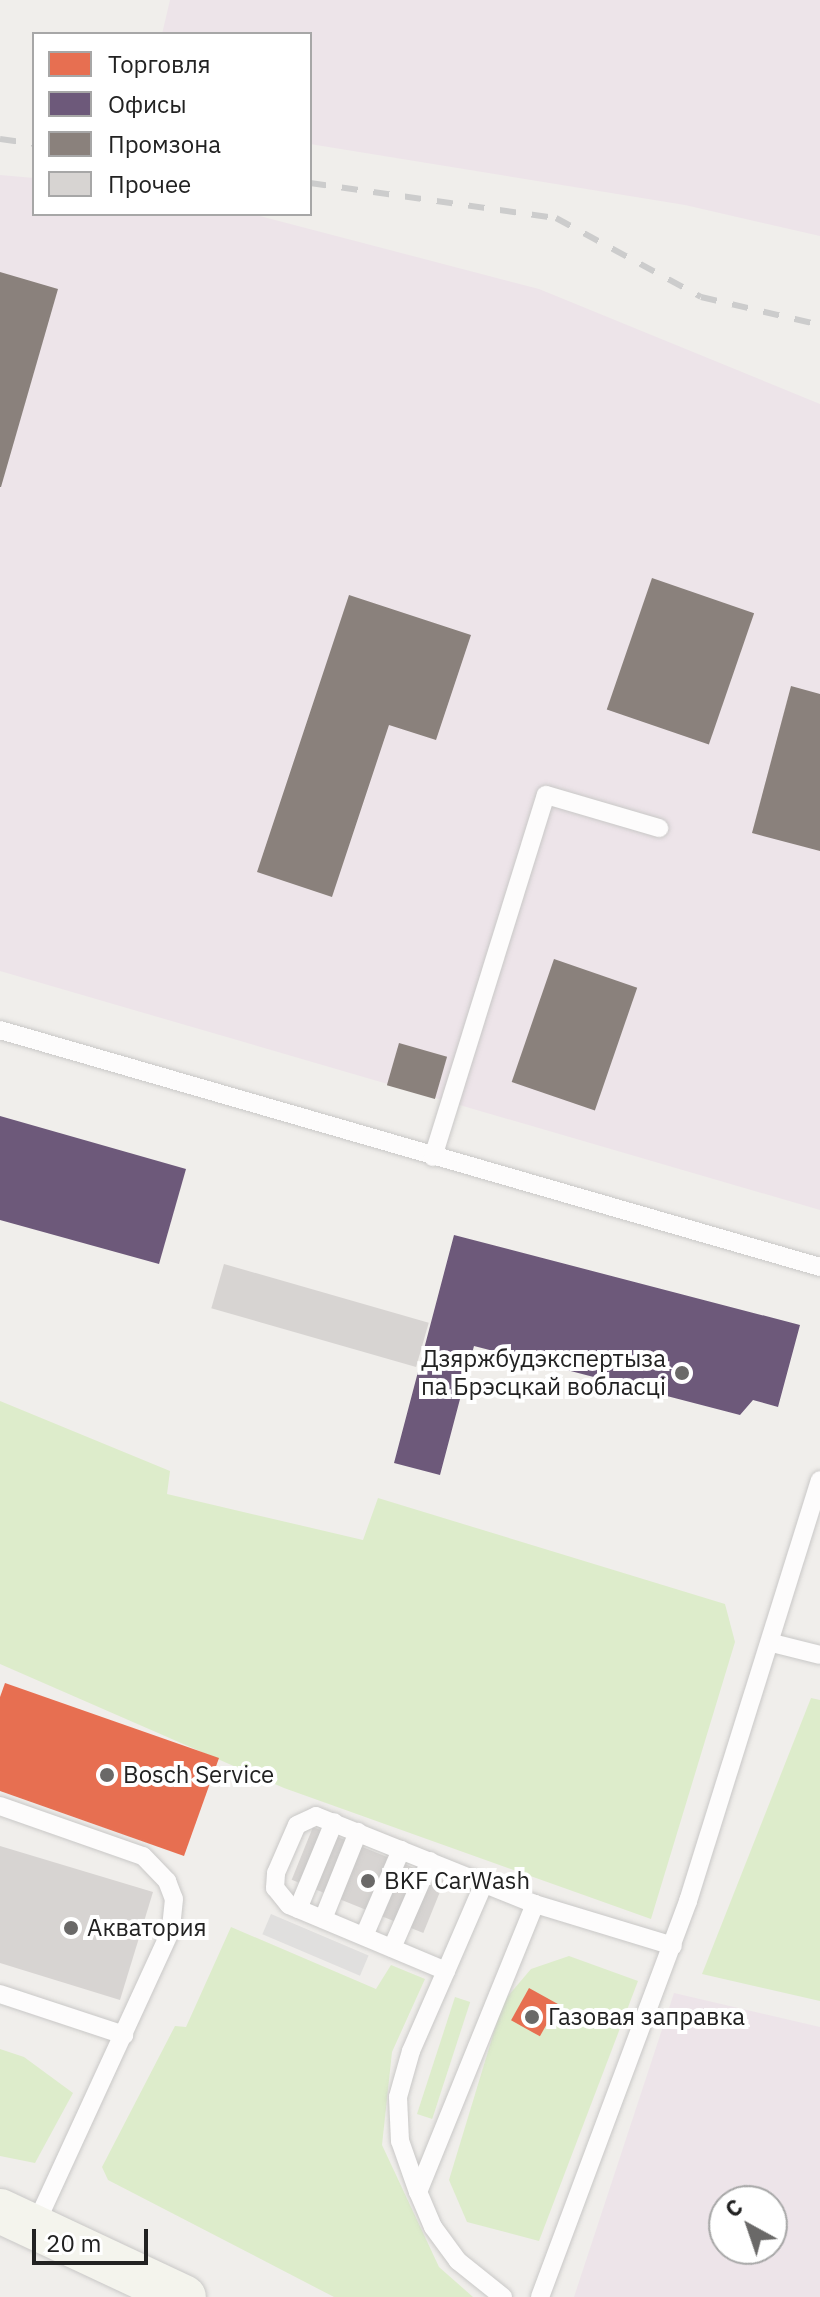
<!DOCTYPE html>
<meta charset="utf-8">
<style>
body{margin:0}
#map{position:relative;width:820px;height:2297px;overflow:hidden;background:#f0eeeb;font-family:"IBM Plex Sans",sans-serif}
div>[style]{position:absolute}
.industrial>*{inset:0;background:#ede4e9}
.grass>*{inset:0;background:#ddeccb;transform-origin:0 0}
.parking>*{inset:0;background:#e0dfde;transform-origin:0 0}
.shops>*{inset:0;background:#e76f51;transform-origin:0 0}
.offices>*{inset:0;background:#6d597a}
.industry>*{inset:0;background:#8a817c;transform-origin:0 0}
.building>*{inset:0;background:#d7d4d2;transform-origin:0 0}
.roads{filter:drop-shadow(0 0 2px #c9c8c7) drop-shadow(0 0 2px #c9c8c7)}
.service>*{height:18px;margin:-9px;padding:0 9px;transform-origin:9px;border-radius:9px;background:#fdfcfc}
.secondary>*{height:44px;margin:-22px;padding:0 22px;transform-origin:22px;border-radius:22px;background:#f4f4ed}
.rail>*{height:6px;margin-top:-3px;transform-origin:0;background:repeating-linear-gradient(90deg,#ccc 0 16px,transparent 0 32px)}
.dots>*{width:22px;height:22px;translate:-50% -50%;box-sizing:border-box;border:4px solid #fff;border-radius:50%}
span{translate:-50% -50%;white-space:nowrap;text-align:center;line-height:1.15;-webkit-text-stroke:8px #fff;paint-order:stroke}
.poi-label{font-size:24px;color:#222}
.right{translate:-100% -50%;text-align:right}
.left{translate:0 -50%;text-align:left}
.legend{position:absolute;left:32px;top:32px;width:280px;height:184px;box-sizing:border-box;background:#fff;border:2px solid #a7a7a7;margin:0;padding:10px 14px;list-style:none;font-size:24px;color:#222}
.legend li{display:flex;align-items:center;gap:16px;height:40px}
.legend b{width:40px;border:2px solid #a7a7a7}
.north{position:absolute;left:708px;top:2185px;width:80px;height:80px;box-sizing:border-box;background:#fff;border:2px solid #a7a7a7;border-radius:50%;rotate:320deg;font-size:22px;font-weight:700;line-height:32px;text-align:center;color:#222}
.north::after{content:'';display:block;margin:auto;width:28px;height:36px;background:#6a6968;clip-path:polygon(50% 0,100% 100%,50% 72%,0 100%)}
.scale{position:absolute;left:32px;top:2229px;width:116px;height:36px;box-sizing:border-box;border:4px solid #222;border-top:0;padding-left:10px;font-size:24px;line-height:28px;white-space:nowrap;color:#222;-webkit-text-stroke:6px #fff;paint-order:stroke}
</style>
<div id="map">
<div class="industrial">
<i style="clip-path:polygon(170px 0,820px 0,820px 236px,685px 205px,310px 144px,310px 34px,162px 34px)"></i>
<i style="clip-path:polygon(0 175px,34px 178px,34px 214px,252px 214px,539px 289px,820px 404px,820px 1210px,0 971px)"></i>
<i style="clip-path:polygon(evenodd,674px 1993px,820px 2027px,820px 2297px,574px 2297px,674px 1993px,724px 2201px,772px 2201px,772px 2249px,724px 2249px,724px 2201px)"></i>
</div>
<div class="grass">
<i style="clip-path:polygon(0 1401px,170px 1471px,167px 1494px,363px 1540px,378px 1498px,725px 1604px,735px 1642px,651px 1919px,284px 1788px,0 1664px)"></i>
<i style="clip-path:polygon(811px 1698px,820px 1700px,820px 2001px,702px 1974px)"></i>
<i style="clip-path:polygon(231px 1927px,376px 1989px,391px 1965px,425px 1979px,392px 2052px,382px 2145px,439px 2267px,473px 2297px,334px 2297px,108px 2180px,102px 2167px,175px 2026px,186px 2027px)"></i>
<i style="clip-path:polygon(569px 1956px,638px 1981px,539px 2241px,467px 2222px,449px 2180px,503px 2002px,531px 1969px)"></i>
<i style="left:455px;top:1997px;width:16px;height:123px;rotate:18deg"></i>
<i style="clip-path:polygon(0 2049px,24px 2057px,73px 2093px,35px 2163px,0 2156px)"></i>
</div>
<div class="parking">
<i style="left:271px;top:1914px;width:106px;height:22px;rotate:23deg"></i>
</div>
<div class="shops">
<i style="clip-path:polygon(5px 1683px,219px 1758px,184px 1856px,0 1791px,0 1697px)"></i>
<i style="left:529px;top:1988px;width:33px;height:37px;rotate:29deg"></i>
</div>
<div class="offices">
<i style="clip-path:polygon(0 1116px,186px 1169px,159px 1264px,0 1220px)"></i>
<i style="clip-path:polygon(454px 1235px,800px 1325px,778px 1407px,753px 1400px,740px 1415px,474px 1346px,440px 1475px,394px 1463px)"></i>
</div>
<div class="industry">
<i style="clip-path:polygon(0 272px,58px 289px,1px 487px,0 487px)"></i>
<i style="left:652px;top:578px;width:108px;height:139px;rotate:19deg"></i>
<i style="clip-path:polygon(349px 595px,471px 635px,436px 740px,389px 725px,332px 897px,257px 872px)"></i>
<i style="clip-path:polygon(791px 686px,820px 694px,820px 851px,752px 833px)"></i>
<i style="left:554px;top:959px;width:88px;height:130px;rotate:19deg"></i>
<i style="left:399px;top:1043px;width:50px;height:44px;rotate:16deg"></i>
</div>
<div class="building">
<i style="left:224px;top:1264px;width:213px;height:46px;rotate:16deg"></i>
<i style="left:313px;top:1827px;width:142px;height:57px;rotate:22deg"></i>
<i style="clip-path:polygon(0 1846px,153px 1892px,120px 2000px,0 1963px)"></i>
</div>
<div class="roads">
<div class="service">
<i style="left:0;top:1030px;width:854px;rotate:16.12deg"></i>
<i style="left:433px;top:1157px;width:379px;rotate:-72.7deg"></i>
<i style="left:546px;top:795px;width:118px;rotate:16.3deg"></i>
<i style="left:772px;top:1643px;width:49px;rotate:14deg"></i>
<i style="left:0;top:1806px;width:151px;rotate:19.3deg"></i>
<i style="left:143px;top:1856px;width:35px;rotate:46deg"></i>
<i style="left:167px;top:1881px;width:19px;rotate:69deg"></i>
<i style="left:174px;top:1899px;width:31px;rotate:96deg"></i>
<i style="left:171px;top:1930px;width:324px;rotate:114.7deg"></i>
<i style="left:298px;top:1909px;width:94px;rotate:-67.5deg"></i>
<i style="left:323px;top:1919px;width:94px;rotate:-68.1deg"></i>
<i style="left:364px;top:1936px;width:94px;rotate:-66.7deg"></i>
<i style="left:392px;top:1948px;width:95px;rotate:-66.4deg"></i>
<i style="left:446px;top:1971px;width:96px;rotate:-66.6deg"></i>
<i style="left:0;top:1994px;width:131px;rotate:18.3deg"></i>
<i style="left:418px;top:2192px;width:54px;rotate:-109.4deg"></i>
<i style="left:400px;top:2141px;width:44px;rotate:-92.6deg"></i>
<i style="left:398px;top:2097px;width:48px;rotate:-74.2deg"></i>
<i style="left:411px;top:2051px;width:87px;rotate:-66.4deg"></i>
<i style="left:446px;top:1971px;width:170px;rotate:-157.2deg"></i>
<i style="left:289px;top:1905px;width:22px;rotate:-129deg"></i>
<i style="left:275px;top:1888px;width:15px;rotate:-86deg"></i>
<i style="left:276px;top:1873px;width:52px;rotate:-66.4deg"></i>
<i style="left:297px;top:1825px;width:21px;rotate:-25deg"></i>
<i style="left:316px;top:1816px;width:236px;rotate:21.9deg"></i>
<i style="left:503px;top:2297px;width:58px;rotate:-141.3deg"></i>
<i style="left:458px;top:2261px;width:42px;rotate:-126.3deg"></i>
<i style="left:433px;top:2227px;width:38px;rotate:-113deg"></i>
<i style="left:418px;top:2192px;width:311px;rotate:-67.9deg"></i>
<i style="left:535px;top:1904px;width:144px;rotate:16.9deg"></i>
<i style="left:540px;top:2297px;width:423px;rotate:-69.5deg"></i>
<i style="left:688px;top:1901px;width:441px;rotate:-72.6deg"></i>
</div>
<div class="secondary">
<i style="left:0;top:2211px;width:203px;rotate:25.1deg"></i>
</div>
</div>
<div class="rail">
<i style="left:0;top:139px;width:34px;rotate:8deg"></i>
<i style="left:310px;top:183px;width:248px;rotate:8.1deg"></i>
<i style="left:556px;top:218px;width:165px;rotate:28.6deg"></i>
<i style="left:701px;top:297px;width:122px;rotate:13.2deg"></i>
</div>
<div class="dots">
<i style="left:682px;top:1373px;background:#6a6968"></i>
<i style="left:107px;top:1775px;background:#6a6968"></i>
<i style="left:368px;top:1881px;background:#6a6968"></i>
<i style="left:71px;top:1928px;background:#6a6968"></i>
<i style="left:532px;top:2017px;background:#6a6968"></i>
</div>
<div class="poi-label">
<span class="right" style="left:666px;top:1373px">Дзяржбудэкспертыза<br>па Брэсцкай вобласці</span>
<span class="left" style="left:123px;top:1775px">Bosch Service</span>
<span class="left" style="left:384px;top:1881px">BKF CarWash</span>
<span class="left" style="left:87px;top:1928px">Акватория</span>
<span class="left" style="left:548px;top:2017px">Газовая заправка</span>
</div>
<ul class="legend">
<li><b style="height:22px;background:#e76f51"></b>Торговля</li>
<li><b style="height:22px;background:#6d597a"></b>Офисы</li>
<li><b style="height:22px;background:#8a817c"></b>Промзона</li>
<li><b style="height:22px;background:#d7d4d2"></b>Прочее</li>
</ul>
<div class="north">С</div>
<div class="scale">20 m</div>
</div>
